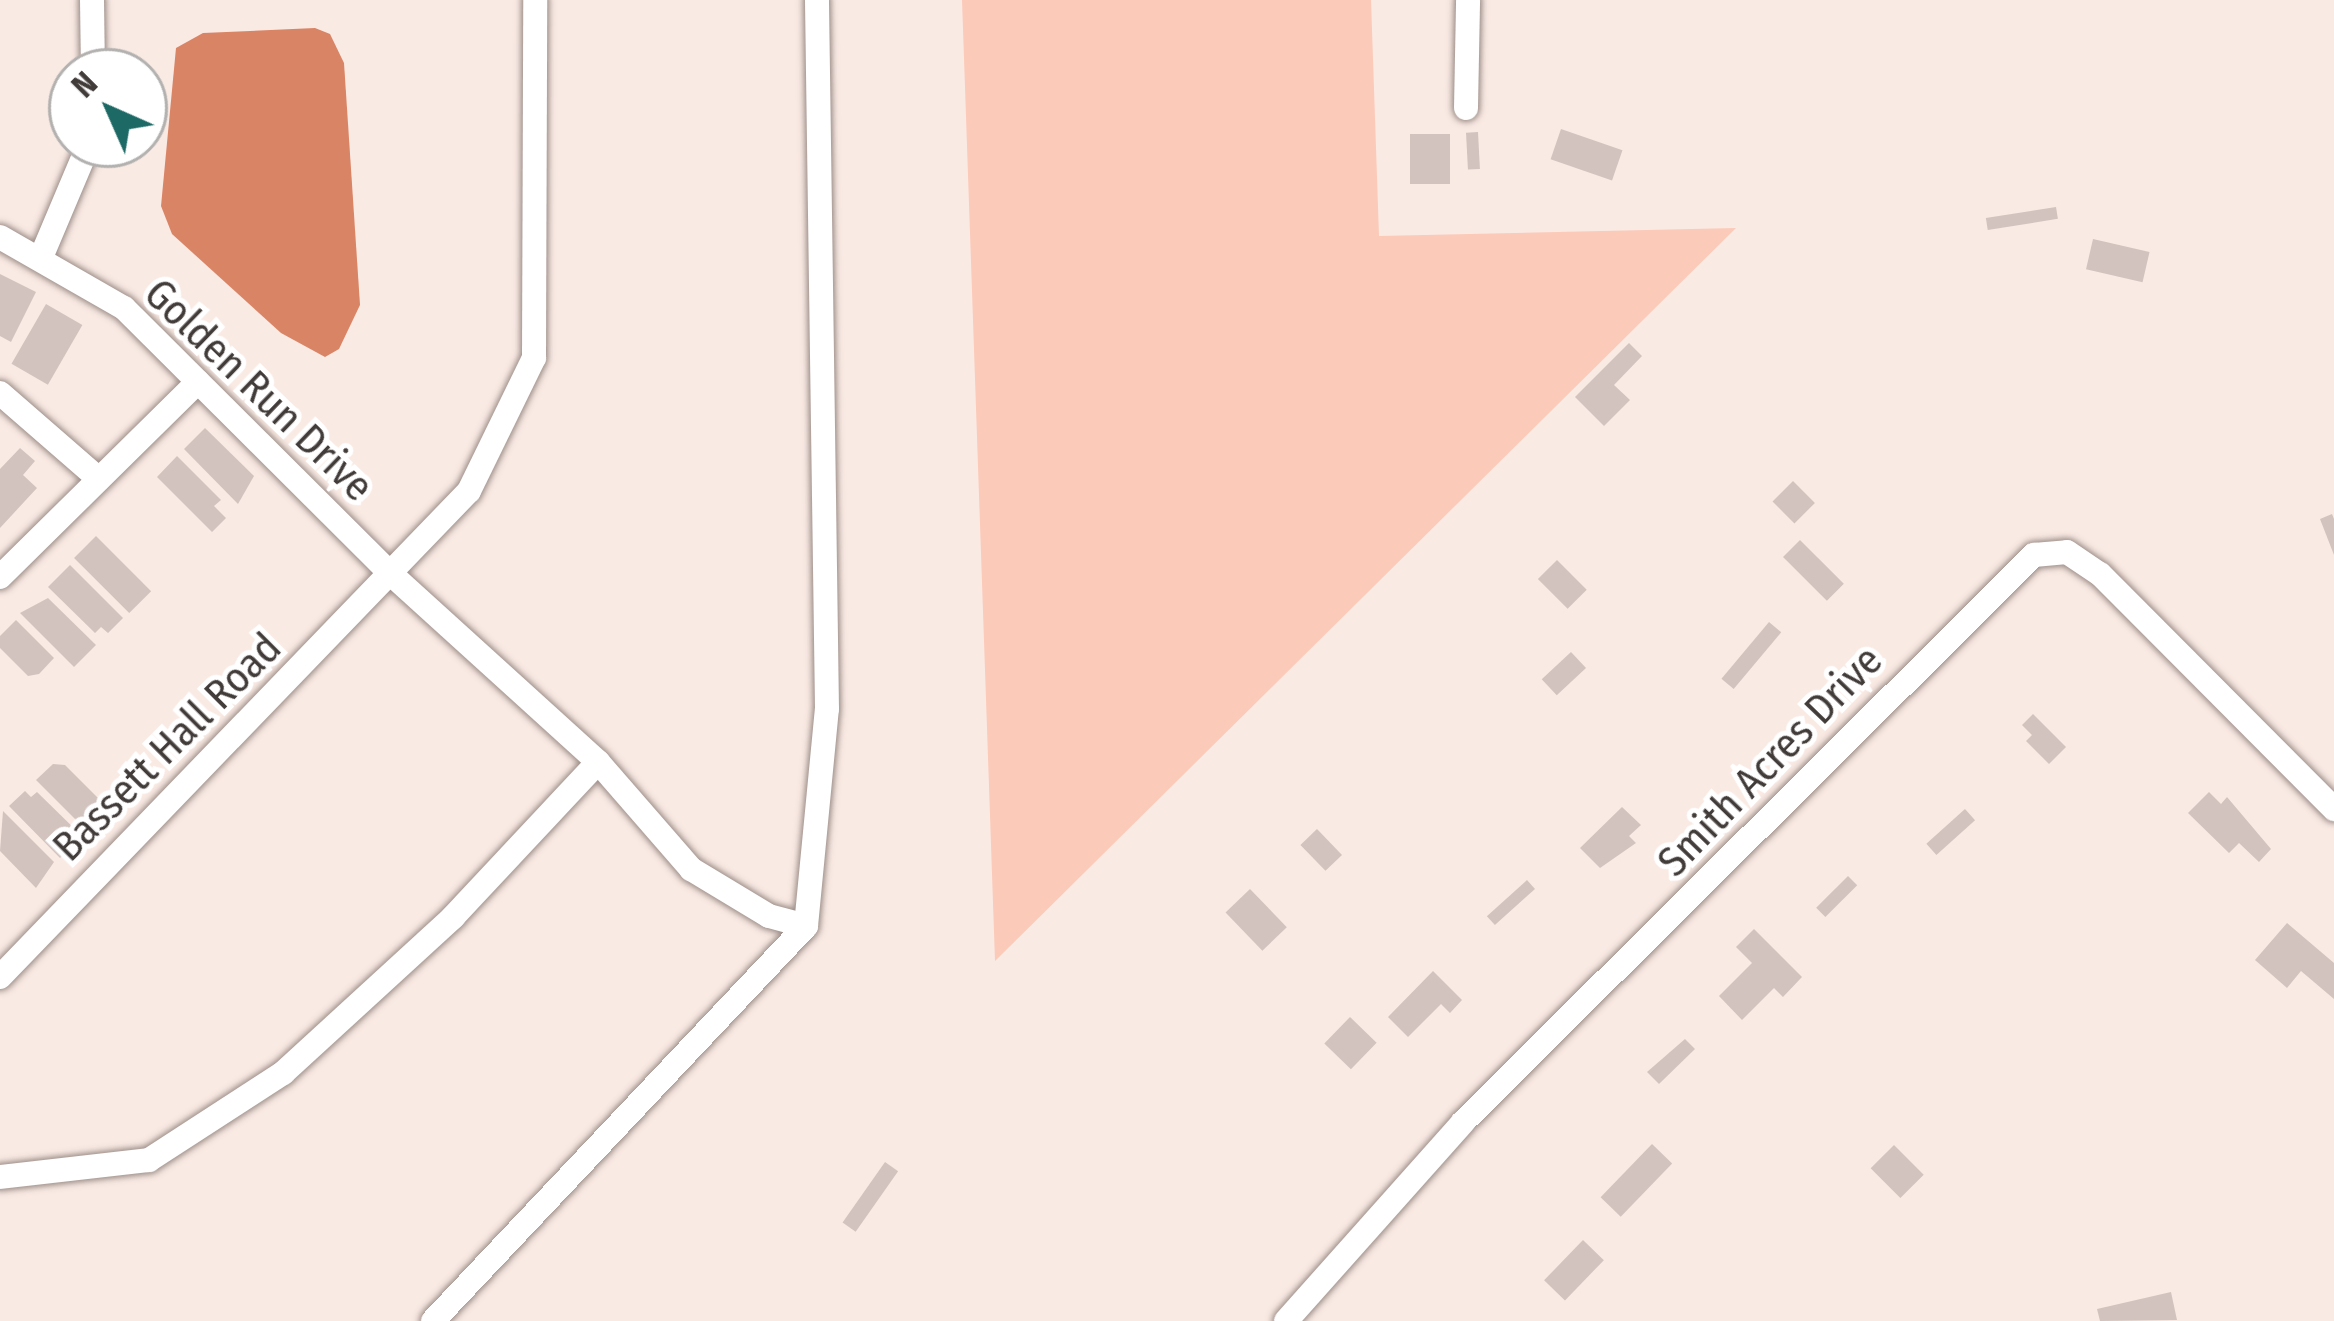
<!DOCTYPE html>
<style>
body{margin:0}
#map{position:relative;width:2334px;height:1321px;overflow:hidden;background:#faeae4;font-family:"Fira Sans Condensed",sans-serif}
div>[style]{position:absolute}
.green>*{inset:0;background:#fbcab9}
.water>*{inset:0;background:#d98465}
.building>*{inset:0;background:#d2c3be;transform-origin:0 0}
.roads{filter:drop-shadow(0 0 3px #9d8e89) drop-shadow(0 0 3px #9d8e89)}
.minor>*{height:24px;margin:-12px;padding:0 12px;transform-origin:12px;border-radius:12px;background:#fff}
span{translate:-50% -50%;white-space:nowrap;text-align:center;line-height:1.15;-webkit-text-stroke:10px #fff;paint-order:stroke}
.street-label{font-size:42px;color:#413b39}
.north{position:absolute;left:48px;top:48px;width:120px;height:120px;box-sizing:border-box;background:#fff;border:3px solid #b3b1b0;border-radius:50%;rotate:315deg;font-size:33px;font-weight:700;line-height:48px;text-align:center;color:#413b39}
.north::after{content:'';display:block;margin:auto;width:42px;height:54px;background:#1d6965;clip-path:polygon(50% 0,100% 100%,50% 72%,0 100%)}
</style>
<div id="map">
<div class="green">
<i style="clip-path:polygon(962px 0,1371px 0,1379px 236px,1736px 228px,995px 961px)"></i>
</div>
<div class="water">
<i style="clip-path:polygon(315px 28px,330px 34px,344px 63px,360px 305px,339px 349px,325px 357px,281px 333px,172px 234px,161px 206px,176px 48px,203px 33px)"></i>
</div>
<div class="building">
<i style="left:1561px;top:129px;width:65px;height:32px;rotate:19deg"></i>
<i style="left:1478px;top:132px;width:37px;height:12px;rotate:87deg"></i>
<i style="left:1410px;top:134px;width:40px;height:50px"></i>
<i style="left:2056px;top:207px;width:12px;height:71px;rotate:81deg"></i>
<i style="left:2093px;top:239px;width:58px;height:31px;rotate:13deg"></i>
<i style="clip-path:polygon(0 274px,36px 292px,11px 342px,0 336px)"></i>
<i style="left:46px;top:304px;width:42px;height:69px;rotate:30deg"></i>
<i style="clip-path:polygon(1629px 343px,1642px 356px,1614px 385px,1630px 400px,1604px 426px,1575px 397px)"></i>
<i style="clip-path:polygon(205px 428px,254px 476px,238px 504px,184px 449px)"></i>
<i style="clip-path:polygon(20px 448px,35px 461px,23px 475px,37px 488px,0 528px,0 469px)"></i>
<i style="clip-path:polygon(177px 456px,221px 500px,214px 506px,226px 518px,212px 532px,157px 477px)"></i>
<i style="left:1793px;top:481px;width:31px;height:29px;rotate:45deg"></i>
<i style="clip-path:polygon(2332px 514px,2334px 519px,2334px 555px,2320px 519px)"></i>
<i style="left:96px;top:536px;width:78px;height:31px;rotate:45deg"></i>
<i style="left:1800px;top:540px;width:62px;height:24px;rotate:45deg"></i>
<i style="left:1557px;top:560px;width:42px;height:27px;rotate:45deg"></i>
<i style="clip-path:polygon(70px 565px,123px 618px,108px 633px,101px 627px,95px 633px,48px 587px)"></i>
<i style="clip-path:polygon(48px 598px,96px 645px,74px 667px,20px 613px)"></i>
<i style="clip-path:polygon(16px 620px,54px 658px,39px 674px,28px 676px,0 648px,0 636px)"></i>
<i style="left:1769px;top:622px;width:16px;height:74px;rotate:40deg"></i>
<i style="left:1571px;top:652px;width:22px;height:40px;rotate:47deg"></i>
<i style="clip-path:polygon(2033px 714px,2066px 747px,2049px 764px,2026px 741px,2032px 735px,2022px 725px)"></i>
<i style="clip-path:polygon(53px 764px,65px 765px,113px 813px,96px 829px,85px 829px,36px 780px)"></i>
<i style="clip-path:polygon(25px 791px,31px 797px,37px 792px,82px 836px,60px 858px,9px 806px)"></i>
<i style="clip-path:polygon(2209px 792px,2221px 804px,2227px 797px,2271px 849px,2259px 862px,2239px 843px,2229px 853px,2188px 813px)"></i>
<i style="clip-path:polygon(1622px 807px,1641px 825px,1629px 836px,1636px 843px,1600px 868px,1580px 848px)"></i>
<i style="left:1965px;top:809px;width:15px;height:52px;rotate:48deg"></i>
<i style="clip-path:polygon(3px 811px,54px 862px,36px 888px,0 851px)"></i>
<i style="left:1317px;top:829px;width:36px;height:23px;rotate:46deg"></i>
<i style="left:1848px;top:876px;width:13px;height:45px;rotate:45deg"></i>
<i style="left:1527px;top:880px;width:12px;height:54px;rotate:48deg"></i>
<i style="left:1250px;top:889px;width:53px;height:34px;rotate:46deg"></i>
<i style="clip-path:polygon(2287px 923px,2334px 963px,2334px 999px,2301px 971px,2287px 988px,2255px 960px)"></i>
<i style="clip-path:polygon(1754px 929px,1802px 977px,1783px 997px,1774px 988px,1742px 1020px,1719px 996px,1752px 963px,1736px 947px)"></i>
<i style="clip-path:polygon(1433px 971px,1462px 1000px,1450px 1013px,1441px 1004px,1408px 1037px,1388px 1017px)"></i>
<i style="left:1350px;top:1017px;width:37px;height:37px;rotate:44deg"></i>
<i style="clip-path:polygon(1685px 1039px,1695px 1049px,1659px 1084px,1647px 1072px)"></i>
<i style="left:1652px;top:1144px;width:28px;height:74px;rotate:44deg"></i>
<i style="left:1894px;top:1145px;width:42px;height:33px;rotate:45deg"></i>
<i style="left:885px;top:1162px;width:16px;height:74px;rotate:35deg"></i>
<i style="left:1583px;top:1240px;width:29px;height:56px;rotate:44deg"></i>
<i style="clip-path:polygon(2171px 1292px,2177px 1320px,2100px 1321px,2097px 1309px)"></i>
</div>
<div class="roads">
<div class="minor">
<i style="left:92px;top:0;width:72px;rotate:89.2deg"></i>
<i style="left:1466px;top:108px;width:108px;rotate:-88.9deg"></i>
<i style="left:0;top:237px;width:143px;rotate:29.8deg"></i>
<i style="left:124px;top:308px;width:378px;rotate:44.9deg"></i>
<i style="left:392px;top:575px;width:278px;rotate:42.2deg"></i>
<i style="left:598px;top:762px;width:142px;rotate:49deg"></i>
<i style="left:691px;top:869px;width:91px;rotate:31.1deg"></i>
<i style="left:769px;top:916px;width:38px;rotate:15deg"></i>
<i style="left:42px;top:255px;width:121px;rotate:-67.1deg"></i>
<i style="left:0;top:393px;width:131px;rotate:41deg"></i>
<i style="left:0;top:577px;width:278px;rotate:-44.6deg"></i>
<i style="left:0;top:977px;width:675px;rotate:-46.02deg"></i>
<i style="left:469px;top:491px;width:148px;rotate:-64deg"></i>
<i style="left:534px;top:358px;width:358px;rotate:-89.8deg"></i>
<i style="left:0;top:1177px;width:150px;rotate:-6.5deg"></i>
<i style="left:149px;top:1160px;width:160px;rotate:-33deg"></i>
<i style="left:283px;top:1073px;width:231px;rotate:-42.5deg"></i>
<i style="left:453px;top:917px;width:212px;rotate:-46.9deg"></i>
<i style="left:433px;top:1321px;width:543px;rotate:-46.64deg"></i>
<i style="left:806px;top:926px;width:218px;rotate:-84.5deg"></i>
<i style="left:827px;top:709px;width:709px;rotate:-90.81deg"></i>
<i style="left:1286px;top:1321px;width:266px;rotate:-48.3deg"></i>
<i style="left:1463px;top:1122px;width:805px;rotate:-44.8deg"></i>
<i style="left:2034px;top:555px;width:33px;rotate:-5deg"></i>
<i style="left:2067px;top:552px;width:40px;rotate:34deg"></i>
<i style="left:2100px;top:574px;width:332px;rotate:45.1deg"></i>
</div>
</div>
<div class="street-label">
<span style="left:259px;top:390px;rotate:44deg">Golden Run Drive</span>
<span style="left:167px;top:747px;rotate:-45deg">Bassett Hall Road</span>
<span style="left:1770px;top:761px;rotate:-46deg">Smith Acres Drive</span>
</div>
<div class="north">N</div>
</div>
